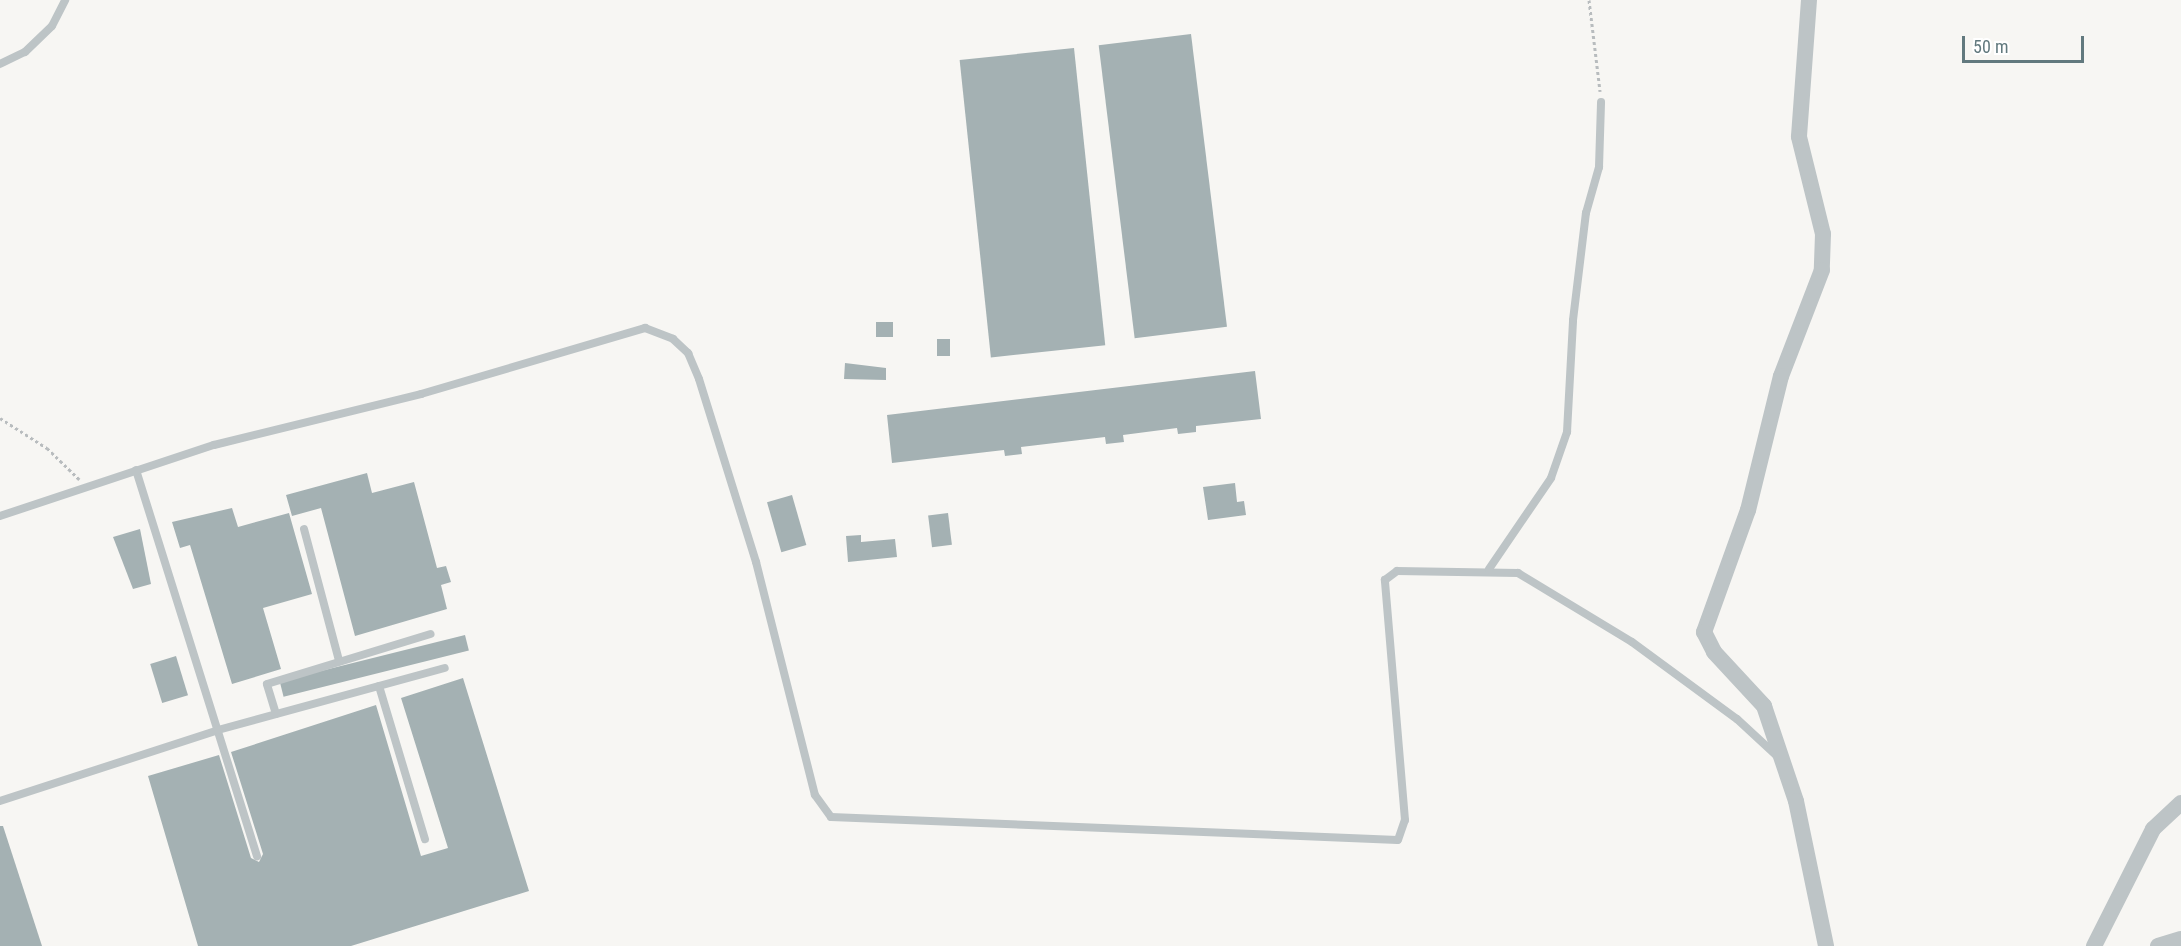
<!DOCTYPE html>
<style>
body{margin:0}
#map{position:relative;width:2181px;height:946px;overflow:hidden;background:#f7f6f3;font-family:"Roboto Condensed",sans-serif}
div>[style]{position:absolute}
.building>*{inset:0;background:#a4b1b3;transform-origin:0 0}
.path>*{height:3px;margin-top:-1.5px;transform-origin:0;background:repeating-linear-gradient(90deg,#b8bcbe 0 3px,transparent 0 6px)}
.service>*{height:8px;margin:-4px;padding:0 4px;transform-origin:4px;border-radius:4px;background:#bdc4c6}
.minor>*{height:16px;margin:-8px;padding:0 8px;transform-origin:8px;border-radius:8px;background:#bdc4c6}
span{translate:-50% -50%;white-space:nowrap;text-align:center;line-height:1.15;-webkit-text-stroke:6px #fff;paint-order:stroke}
.scale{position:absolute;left:1962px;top:36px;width:122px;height:27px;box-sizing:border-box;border:3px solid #62797e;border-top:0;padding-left:8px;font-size:18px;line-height:21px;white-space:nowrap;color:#62797e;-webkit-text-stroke:4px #fff;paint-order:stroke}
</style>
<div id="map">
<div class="building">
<i style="left:1191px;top:34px;width:295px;height:93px;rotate:83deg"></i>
<i style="left:1074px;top:48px;width:299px;height:115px;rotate:84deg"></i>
<i style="left:876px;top:322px;width:17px;height:15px"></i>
<i style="left:937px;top:339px;width:13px;height:17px"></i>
<i style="clip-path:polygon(845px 363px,886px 368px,886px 380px,844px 379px)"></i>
<i style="clip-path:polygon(1255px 371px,1261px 419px,1196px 426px,1196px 432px,1178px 434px,1177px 428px,1123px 435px,1124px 442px,1106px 444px,1105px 437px,1021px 447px,1022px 454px,1005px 456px,1004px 450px,892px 463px,887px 415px)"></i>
<i style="clip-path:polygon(367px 473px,372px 493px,414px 482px,437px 568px,446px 566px,451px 582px,441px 585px,447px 609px,355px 636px,321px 508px,292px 516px,286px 495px)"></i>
<i style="clip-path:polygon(1235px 483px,1237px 502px,1244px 501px,1246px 515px,1208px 520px,1203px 487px)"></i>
<i style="left:792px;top:495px;width:52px;height:26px;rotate:74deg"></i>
<i style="clip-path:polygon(232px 508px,238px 527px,289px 513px,312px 594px,263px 608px,281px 669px,232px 684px,190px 545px,180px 548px,172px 522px)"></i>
<i style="left:948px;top:513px;width:32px;height:20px;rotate:83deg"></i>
<i style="clip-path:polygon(140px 529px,151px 584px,133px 589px,113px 537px)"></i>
<i style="clip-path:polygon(861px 535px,861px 542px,895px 539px,897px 557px,848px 562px,846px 536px)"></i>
<i style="left:465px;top:635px;width:16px;height:191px;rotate:76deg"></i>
<i style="left:176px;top:656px;width:41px;height:27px;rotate:73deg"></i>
<i style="clip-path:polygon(463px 678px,529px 891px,351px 946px,198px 946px,148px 776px,219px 755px,251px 858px,259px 862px,263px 854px,231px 752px,376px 705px,421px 856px,448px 848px,401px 698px)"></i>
<i style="clip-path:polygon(0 826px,3px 826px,42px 946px,0 946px)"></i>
</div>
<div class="path">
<i style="left:1589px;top:0;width:92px;rotate:83.1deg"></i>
<i style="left:0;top:418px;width:56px;rotate:32.6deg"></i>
<i style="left:47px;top:448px;width:45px;rotate:44.1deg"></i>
</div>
<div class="service">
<i style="left:0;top:64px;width:28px;rotate:-26deg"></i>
<i style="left:25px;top:52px;width:37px;rotate:-44deg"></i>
<i style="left:52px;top:26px;width:29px;rotate:-63deg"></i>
<i style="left:136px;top:470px;width:405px;rotate:72.6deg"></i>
<i style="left:0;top:516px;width:225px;rotate:-18.4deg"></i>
<i style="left:214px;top:445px;width:213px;rotate:-13.8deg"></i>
<i style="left:421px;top:394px;width:234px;rotate:-16.4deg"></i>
<i style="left:645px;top:328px;width:30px;rotate:21deg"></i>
<i style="left:673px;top:339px;width:21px;rotate:43deg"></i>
<i style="left:688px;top:353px;width:28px;rotate:67deg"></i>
<i style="left:699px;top:379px;width:192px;rotate:72.7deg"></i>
<i style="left:756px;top:562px;width:240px;rotate:75.8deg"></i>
<i style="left:815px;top:795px;width:27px;rotate:54deg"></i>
<i style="left:831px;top:817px;width:567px;rotate:2.32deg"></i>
<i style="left:1398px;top:840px;width:21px;rotate:-71deg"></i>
<i style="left:1405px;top:820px;width:241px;rotate:-94.8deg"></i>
<i style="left:1385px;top:580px;width:15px;rotate:-37deg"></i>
<i style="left:1397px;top:571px;width:121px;rotate:0.9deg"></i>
<i style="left:1518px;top:573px;width:133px;rotate:31.2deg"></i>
<i style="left:1632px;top:642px;width:130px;rotate:36.3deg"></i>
<i style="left:1737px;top:719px;width:56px;rotate:42.8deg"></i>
<i style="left:304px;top:529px;width:137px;rotate:75.1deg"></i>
<i style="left:1489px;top:569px;width:110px;rotate:-55.7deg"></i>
<i style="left:1551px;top:478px;width:49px;rotate:-70.8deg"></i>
<i style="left:1567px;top:432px;width:112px;rotate:-86.9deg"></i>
<i style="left:1573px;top:320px;width:108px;rotate:-83.1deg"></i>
<i style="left:1586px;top:213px;width:48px;rotate:-74.2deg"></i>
<i style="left:1599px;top:167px;width:65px;rotate:-88.2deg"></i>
<i style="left:379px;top:686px;width:160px;rotate:73.3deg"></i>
<i style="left:276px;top:714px;width:31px;rotate:-107deg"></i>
<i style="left:267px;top:684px;width:171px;rotate:-17deg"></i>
<i style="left:0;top:801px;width:229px;rotate:-18deg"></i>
<i style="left:218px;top:730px;width:235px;rotate:-15.3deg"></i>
</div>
<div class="minor">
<i style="left:1809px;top:0;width:137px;rotate:94.2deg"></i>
<i style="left:1799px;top:137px;width:100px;rotate:76.1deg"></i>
<i style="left:1823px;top:234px;width:36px;rotate:92deg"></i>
<i style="left:1822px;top:270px;width:114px;rotate:111.1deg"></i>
<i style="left:1781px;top:376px;width:138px;rotate:103.8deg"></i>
<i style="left:1748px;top:510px;width:130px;rotate:109.8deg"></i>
<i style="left:1704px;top:632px;width:22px;rotate:63deg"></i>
<i style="left:1714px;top:652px;width:74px;rotate:47.2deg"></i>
<i style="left:1764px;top:706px;width:100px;rotate:71.4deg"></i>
<i style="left:1796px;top:801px;width:148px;rotate:78.3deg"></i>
<i style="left:2094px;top:946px;width:131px;rotate:-63.2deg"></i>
<i style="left:2153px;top:829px;width:38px;rotate:-43deg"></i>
<i style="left:2158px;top:946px;width:24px;rotate:-17deg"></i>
</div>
<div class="scale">50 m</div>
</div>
